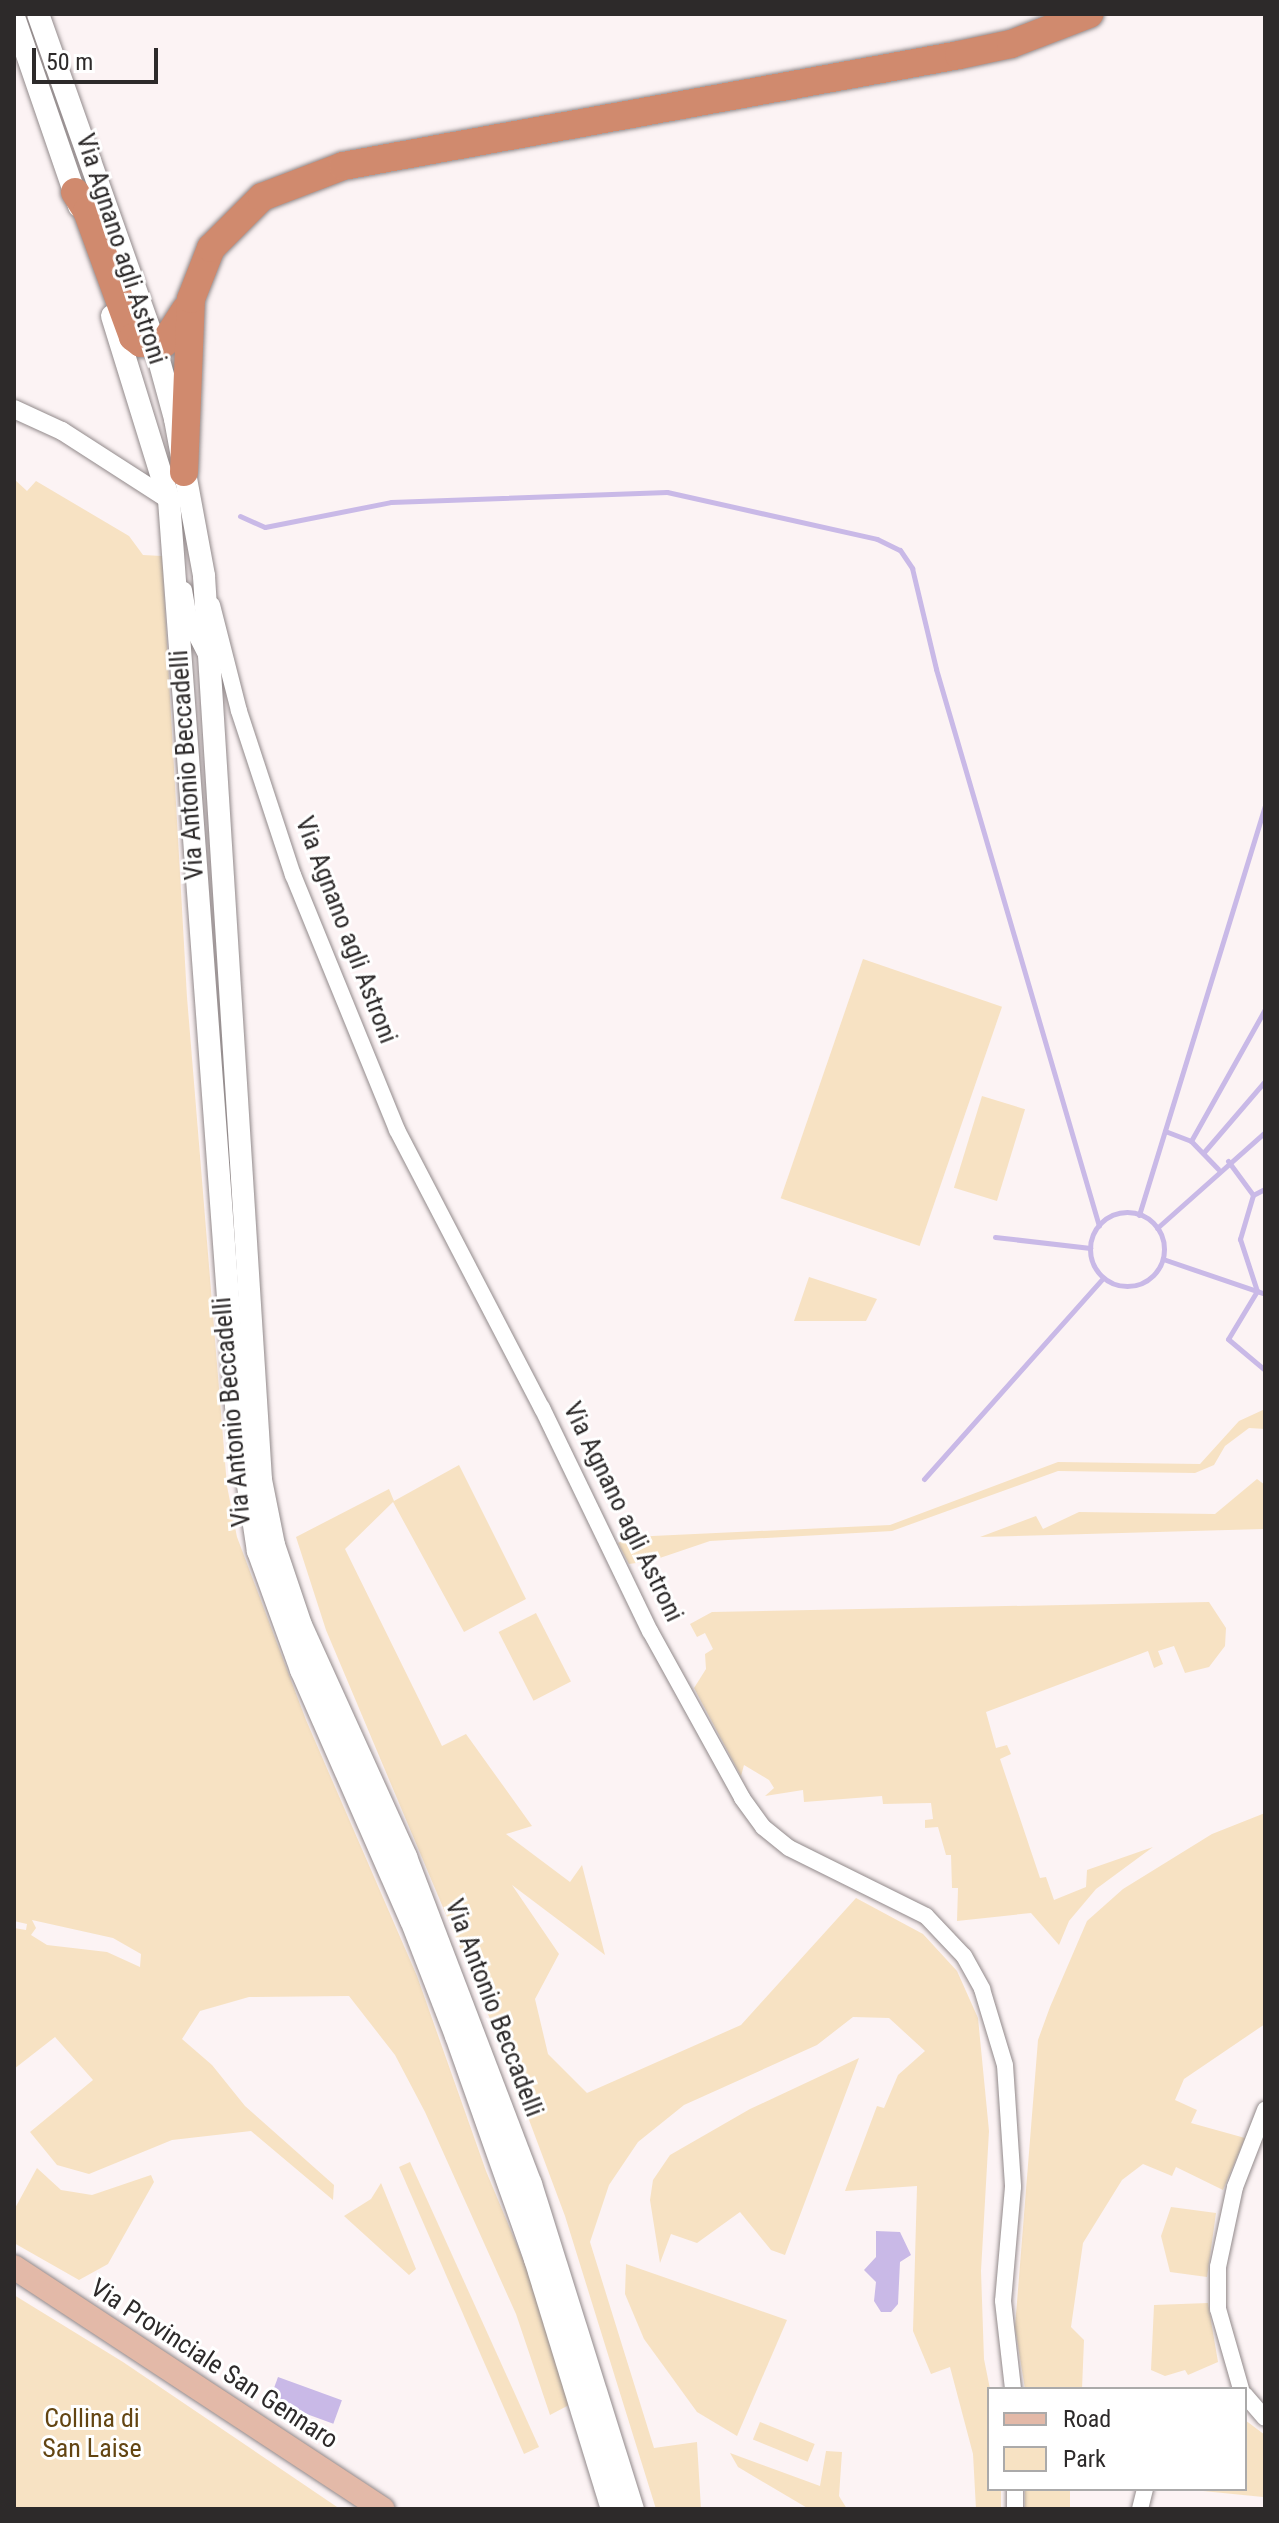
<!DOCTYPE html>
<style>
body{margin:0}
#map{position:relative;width:1279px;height:2523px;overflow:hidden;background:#fcf3f4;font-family:"Roboto Condensed",sans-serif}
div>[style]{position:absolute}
.green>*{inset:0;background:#f7e2c3;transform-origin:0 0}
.water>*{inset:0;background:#c9b9e7;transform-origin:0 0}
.stream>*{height:5px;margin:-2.5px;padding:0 2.5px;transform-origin:2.5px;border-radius:2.5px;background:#c9b9e7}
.stream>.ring{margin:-2.5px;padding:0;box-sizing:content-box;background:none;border:5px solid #c9b9e7;border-radius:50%}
.roads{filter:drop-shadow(0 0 2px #928a8b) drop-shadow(0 0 2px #928a8b)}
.minor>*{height:16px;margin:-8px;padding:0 8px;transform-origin:8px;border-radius:8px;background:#fff}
.tertiary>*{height:18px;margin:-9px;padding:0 9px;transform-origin:9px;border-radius:9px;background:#fff}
.secondary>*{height:22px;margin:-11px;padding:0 11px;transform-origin:11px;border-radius:11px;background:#fff}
.primary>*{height:24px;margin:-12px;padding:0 12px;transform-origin:12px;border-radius:12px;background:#e3b9a8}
.motorway>*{height:28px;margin:-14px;padding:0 14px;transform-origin:14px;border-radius:14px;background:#d08a6e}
span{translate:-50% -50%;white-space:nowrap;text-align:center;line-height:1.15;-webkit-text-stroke:6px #fff;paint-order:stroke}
.street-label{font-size:26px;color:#2d2a2a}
.park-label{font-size:26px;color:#634512}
.frame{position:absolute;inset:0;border:16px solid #2d2a2a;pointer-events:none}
.legend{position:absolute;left:987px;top:2387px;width:260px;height:104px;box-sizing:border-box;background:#fff;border:2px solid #abaaaa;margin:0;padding:10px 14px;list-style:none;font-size:24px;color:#2d2a2a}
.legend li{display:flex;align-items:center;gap:16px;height:40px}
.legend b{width:40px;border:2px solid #abaaaa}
.scale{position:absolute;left:32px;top:48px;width:126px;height:36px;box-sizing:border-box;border:4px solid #2d2a2a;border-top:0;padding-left:10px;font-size:24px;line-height:28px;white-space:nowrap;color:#2d2a2a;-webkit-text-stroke:6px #fff;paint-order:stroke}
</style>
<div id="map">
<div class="green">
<i style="clip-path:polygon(evenodd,14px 479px,27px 491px,36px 481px,129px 536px,143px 555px,162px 556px,187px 997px,227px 1486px,237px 1537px,306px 1720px,417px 1976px,486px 2171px,537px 2293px,569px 2405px,550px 2415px,516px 2314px,425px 2112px,395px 2055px,349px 1996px,249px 1997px,200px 2011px,182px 2039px,212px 2065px,245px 2106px,334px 2185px,333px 2200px,251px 2131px,172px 2140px,89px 2174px,57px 2165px,30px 2132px,93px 2080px,55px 2037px,14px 2069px,14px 1928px,26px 1930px,27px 1924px,14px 1921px,14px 479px,32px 1920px,113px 1938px,141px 1954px,140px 1967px,107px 1952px,47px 1945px,31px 1935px,36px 1928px,32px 1920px)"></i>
<i style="left:863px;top:959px;width:147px;height:253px;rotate:19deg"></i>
<i style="left:982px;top:1096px;width:45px;height:96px;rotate:17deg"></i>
<i style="clip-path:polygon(809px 1277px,877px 1299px,866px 1321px,794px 1321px)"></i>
<i style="clip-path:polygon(1265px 1409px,1265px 1429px,1249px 1428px,1225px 1446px,1214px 1465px,1195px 1473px,1058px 1471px,892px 1531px,710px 1541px,651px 1561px,629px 1564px,618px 1543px,631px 1537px,890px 1525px,1058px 1462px,1200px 1464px,1239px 1421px)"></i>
<i style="clip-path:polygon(459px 1465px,526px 1599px,464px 1632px,393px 1502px,345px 1549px,442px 1746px,466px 1734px,532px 1826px,506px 1834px,570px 1882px,582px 1865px,605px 1955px,512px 1885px,559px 1954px,535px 1999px,548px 2054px,587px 2093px,741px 2025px,856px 1898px,923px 1934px,957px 1971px,978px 2018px,989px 2131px,981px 2271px,984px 2359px,990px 2389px,989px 2489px,1001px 2489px,1001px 2509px,976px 2509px,973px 2454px,950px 2367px,931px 2374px,913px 2331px,917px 2186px,845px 2191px,877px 2106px,884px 2108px,898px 2075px,925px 2051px,889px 2018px,853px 2017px,817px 2045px,684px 2105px,638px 2142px,609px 2185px,590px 2242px,654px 2448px,697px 2442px,701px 2509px,656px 2509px,565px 2216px,501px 2045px,326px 1630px,296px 1537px,389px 1489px,394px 1501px)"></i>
<i style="clip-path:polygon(1257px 1479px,1265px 1485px,1263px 1529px,980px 1537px,1036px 1516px,1043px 1529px,1079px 1512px,1215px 1514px)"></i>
<i style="clip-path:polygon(1209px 1602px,1226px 1628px,1225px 1646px,1209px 1667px,1185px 1673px,1174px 1646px,1158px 1651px,1163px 1664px,1154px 1668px,1148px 1651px,986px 1712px,996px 1748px,1007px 1745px,1011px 1754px,1000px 1759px,1040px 1878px,1046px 1877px,1054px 1900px,1086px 1887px,1087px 1870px,1153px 1847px,1096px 1889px,1069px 1921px,1059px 1945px,1031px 1913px,957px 1921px,958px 1888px,952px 1888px,951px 1855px,946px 1855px,938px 1827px,925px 1828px,925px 1820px,933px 1819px,931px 1803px,883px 1804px,882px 1796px,804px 1802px,803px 1790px,765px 1796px,774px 1788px,769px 1780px,744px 1765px,741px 1776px,694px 1688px,706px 1669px,705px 1654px,713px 1649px,705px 1633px,697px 1637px,690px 1624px,712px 1612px)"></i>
<i style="left:536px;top:1613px;width:77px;height:42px;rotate:63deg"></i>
<i style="clip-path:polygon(1265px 1813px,1265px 2024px,1184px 2079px,1175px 2100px,1197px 2110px,1191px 2123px,1245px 2138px,1223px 2190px,1176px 2167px,1172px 2176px,1143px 2164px,1122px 2180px,1083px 2243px,1071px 2327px,1084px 2340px,1082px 2389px,1025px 2389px,1015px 2327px,1038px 2040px,1050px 2007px,1087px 1921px,1123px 1889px,1212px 1834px)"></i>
<i style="clip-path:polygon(859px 2058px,785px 2255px,771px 2250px,740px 2212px,697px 2243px,671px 2234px,660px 2263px,650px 2200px,653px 2180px,670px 2155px,750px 2109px)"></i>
<i style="clip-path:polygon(410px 2162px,539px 2447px,524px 2454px,399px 2167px)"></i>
<i style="clip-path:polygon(37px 2168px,61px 2190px,92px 2195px,151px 2175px,154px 2182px,108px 2264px,79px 2280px,14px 2243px,14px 2210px)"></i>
<i style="clip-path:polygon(381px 2183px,416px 2269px,409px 2275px,344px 2216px,371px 2199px)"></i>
<i style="clip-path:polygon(1171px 2207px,1216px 2213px,1207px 2277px,1170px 2272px,1161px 2236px)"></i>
<i style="clip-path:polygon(626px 2264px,787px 2320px,737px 2436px,697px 2412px,644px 2339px,625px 2294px)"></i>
<i style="clip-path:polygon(14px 2295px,123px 2362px,340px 2509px,14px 2509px)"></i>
<i style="clip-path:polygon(1208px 2303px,1218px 2362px,1188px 2375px,1185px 2370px,1165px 2376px,1151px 2370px,1154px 2305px)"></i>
<i style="clip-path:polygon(1245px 2420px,1265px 2435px,1263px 2497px,1203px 2491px,1245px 2489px)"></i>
<i style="left:760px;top:2422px;width:59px;height:19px;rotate:22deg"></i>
<i style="clip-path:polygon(826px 2451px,842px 2452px,839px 2496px,847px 2509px,809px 2509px,738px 2467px,730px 2453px,820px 2486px)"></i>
<i style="left:1025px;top:2489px;width:45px;height:20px"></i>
</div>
<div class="water">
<i style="clip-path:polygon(876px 2231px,900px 2232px,911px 2255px,900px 2262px,898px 2304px,891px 2312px,881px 2312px,874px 2301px,876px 2282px,864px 2270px,876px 2257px)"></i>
<i style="left:278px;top:2377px;width:68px;height:25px;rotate:20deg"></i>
</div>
<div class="stream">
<i style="left:240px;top:516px;width:27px;rotate:24deg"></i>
<i style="left:265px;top:527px;width:128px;rotate:-11.2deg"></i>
<i style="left:391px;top:502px;width:276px;rotate:-2.1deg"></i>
<i style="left:667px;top:492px;width:215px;rotate:12.6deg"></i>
<i style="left:877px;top:539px;width:25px;rotate:26deg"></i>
<i style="left:900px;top:550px;width:22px;rotate:56deg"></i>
<i style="left:912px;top:568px;width:104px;rotate:76.6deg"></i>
<i style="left:936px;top:669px;width:580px;rotate:73.69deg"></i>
<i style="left:1165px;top:1131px;width:28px;rotate:21deg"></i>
<i style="left:1191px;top:1141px;width:39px;rotate:46deg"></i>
<i style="left:1191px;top:1141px;width:151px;rotate:-60.7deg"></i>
<i style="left:1204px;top:1152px;width:94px;rotate:-49.3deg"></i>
<i style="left:1228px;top:1161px;width:42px;rotate:53.7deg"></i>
<i style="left:1253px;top:1195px;width:46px;rotate:106.5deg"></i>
<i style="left:1240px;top:1239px;width:55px;rotate:71.9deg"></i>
<i style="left:1257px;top:1291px;width:56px;rotate:121.1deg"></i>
<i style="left:1228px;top:1339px;width:48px;rotate:40deg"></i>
<i style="left:1253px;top:1195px;width:13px;rotate:-27deg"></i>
<i class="ring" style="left:1090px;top:1212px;width:69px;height:69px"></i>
<i style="left:1139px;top:1215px;width:429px;rotate:-72.9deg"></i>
<i style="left:1157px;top:1228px;width:144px;rotate:-41.6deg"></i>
<i style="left:995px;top:1237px;width:96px;rotate:6.6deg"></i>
<i style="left:1163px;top:1259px;width:108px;rotate:18.9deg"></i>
<i style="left:924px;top:1479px;width:269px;rotate:-48.3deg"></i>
</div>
<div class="roads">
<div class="minor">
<i style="left:184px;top:590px;width:34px;rotate:80deg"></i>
<i style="left:190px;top:623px;width:39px;rotate:63deg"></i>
<i style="left:212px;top:605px;width:109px;rotate:75.7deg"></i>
<i style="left:239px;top:711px;width:173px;rotate:71.8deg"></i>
<i style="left:293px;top:875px;width:275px;rotate:67.8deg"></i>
<i style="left:397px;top:1130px;width:314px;rotate:62.5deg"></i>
<i style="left:542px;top:1408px;width:248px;rotate:64.2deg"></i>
<i style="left:650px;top:1631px;width:191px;rotate:61.1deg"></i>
<i style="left:742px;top:1798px;width:36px;rotate:54deg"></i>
<i style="left:763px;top:1827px;width:33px;rotate:39deg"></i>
<i style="left:789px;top:1848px;width:153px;rotate:26.4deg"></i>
<i style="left:926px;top:1916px;width:55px;rotate:46.5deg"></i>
<i style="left:964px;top:1956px;width:38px;rotate:61deg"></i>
<i style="left:982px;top:1989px;width:79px;rotate:73.2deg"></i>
<i style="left:1005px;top:2065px;width:122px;rotate:86.2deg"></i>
<i style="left:1013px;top:2187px;width:114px;rotate:95deg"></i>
<i style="left:1003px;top:2301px;width:89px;rotate:83.5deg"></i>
<i style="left:1241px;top:2389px;width:83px;rotate:-106deg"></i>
<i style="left:1218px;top:2309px;width:42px;rotate:-90deg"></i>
<i style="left:1218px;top:2267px;width:82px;rotate:-78deg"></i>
<i style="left:1235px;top:2187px;width:83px;rotate:-68.7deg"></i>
<i style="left:1245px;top:2395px;width:30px;rotate:49deg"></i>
<i style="left:1015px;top:2489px;width:20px;rotate:90deg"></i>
<i style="left:1140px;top:2509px;width:21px;rotate:-76deg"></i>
</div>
<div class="tertiary">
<i style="left:14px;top:409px;width:53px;rotate:24.6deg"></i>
<i style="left:62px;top:431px;width:127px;rotate:32.8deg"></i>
</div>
<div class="secondary">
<i style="left:38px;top:14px;width:348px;rotate:70.5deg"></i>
<i style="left:154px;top:342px;width:80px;rotate:74.7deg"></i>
<i style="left:175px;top:419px;width:160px;rotate:79.5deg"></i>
<i style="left:204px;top:576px;width:906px;rotate:86.39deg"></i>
<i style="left:261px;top:1480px;width:66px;rotate:78.7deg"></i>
<i style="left:274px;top:1545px;width:84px;rotate:71.4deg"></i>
<i style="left:301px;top:1625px;width:255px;rotate:65.6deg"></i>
<i style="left:406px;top:1857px;width:350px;rotate:69.1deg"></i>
<i style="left:531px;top:2184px;width:341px;rotate:72.6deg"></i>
<i style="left:14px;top:17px;width:200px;rotate:71deg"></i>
<i style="left:112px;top:316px;width:193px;rotate:72.8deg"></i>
<i style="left:169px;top:500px;width:908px;rotate:85.77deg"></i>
<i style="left:236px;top:1406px;width:147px;rotate:81.4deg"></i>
<i style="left:258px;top:1551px;width:127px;rotate:70.1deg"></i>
<i style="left:301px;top:1670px;width:273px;rotate:66.3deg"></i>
<i style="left:411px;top:1920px;width:124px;rotate:68.8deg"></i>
<i style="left:456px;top:2036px;width:237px;rotate:70.5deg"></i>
<i style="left:535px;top:2259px;width:262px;rotate:72.9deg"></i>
</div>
<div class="primary">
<i style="left:14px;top:2267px;width:441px;rotate:33.3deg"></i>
</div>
<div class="motorway">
<i style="left:75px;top:192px;width:22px;rotate:58deg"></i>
<i style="left:87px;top:211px;width:134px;rotate:69.9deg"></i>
<i style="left:133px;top:337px;width:10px;rotate:37deg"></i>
<i style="left:141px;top:343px;width:23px"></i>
<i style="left:164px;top:343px;width:40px;rotate:-57.1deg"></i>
<i style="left:184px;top:472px;width:173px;rotate:-87.7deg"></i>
<i style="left:191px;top:299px;width:55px;rotate:-68.6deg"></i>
<i style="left:211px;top:248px;width:72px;rotate:-45deg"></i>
<i style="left:262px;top:197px;width:87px;rotate:-20.9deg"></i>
<i style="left:343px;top:166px;width:626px;rotate:-10.21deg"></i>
<i style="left:959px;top:55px;width:53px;rotate:-11.9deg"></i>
<i style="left:1011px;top:44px;width:84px;rotate:-21deg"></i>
</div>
</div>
<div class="street-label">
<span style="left:121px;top:249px;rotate:72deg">Via Agnano agli Astroni</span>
<span style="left:187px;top:765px;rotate:-94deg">Via Antonio Beccadelli</span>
<span style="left:346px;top:930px;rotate:69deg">Via Agnano agli Astroni</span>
<span style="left:232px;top:1412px;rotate:-95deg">Via Antonio Beccadelli</span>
<span style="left:623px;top:1512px;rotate:64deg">Via Agnano agli Astroni</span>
<span style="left:494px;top:2008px;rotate:69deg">Via Antonio Beccadelli</span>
<span style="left:214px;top:2364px;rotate:33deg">Via Provinciale San Gennaro</span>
</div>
<div class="park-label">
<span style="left:92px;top:2434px">Collina di<br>San Laise</span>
</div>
<div class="frame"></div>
<ul class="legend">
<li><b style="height:10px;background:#e3b9a8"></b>Road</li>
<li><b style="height:22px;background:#f7e2c3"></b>Park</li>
</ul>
<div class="scale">50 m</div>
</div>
